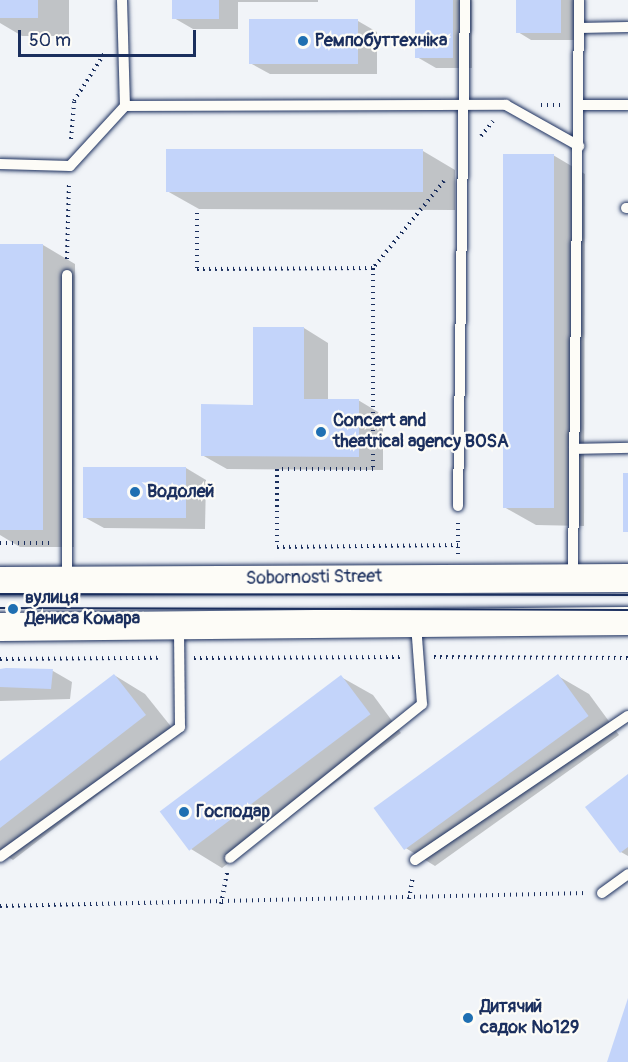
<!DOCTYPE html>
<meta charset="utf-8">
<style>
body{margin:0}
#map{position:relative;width:628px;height:1062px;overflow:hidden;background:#f1f4f8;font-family:Pangolin,sans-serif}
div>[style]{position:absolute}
.shadow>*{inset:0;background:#0003}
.building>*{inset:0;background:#c3d4fa;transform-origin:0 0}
.path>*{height:4px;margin-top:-2px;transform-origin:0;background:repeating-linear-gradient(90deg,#1b2f5e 0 1.5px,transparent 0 6px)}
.roads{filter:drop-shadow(0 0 2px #1b2f5e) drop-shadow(0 0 2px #1b2f5e)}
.service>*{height:10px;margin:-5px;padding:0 5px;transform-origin:5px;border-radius:5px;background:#fdfcf7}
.secondary>*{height:28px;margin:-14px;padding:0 14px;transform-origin:14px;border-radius:14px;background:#fdfcf7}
.tram>*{height:1.5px;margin:-0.75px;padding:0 0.75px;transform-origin:0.75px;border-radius:0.75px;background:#1b2f5e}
.dots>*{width:16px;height:16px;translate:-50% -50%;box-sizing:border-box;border:3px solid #fdfcf7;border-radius:50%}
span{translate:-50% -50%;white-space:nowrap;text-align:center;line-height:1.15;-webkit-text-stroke:4.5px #fdfcf7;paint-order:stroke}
.poi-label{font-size:18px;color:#1b2f5e;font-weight:700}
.left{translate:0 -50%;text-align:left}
.street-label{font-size:18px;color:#1b2f5e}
.scale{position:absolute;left:18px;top:30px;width:178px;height:27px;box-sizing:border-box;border:3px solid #1b2f5e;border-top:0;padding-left:8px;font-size:18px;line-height:21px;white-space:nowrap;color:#1b2f5e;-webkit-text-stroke:4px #fdfcf7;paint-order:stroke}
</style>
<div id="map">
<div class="shadow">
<i style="clip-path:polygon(0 0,69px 0,69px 36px,22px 36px,0 23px)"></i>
<i style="clip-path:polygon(174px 0,318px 0,318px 2px,238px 2px,238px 29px,193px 29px,174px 18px)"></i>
<i style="clip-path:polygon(417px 0,472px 0,472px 68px,436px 68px,417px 57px)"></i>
<i style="clip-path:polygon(518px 0,574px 0,574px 40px,531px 40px,518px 32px)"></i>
<i style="clip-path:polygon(358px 21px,377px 32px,377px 74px,270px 74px,250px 63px)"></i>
<i style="clip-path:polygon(423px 151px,455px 170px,455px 210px,199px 209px,167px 191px)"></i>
<i style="clip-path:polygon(553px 155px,585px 174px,584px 526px,536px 525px,504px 507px)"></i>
<i style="clip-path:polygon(0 245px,43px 245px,75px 264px,74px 547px,20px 547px,0 535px)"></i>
<i style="clip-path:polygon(304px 328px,328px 343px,328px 400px,358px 400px,383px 415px,383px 470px,227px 469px,202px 455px,254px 406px)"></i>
<i style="clip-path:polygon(84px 468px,186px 468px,206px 480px,205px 529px,104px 528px,84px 517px)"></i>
<i style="clip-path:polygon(53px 671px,72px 682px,70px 699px,0 701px,0 673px)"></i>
<i style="clip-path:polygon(114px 675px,145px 694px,177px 734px,13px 860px,0 852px,0 763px)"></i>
<i style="clip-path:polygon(558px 676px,589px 694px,619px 735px,435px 866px,404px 847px)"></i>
<i style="clip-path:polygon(341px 677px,373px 695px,401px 733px,222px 868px,191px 849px)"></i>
<i style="clip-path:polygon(628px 776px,628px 856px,621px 852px)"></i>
</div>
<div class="building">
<i style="left:0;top:0;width:38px;height:18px"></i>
<i style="left:172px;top:0;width:47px;height:19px"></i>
<i style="left:415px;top:0;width:38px;height:58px"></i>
<i style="left:516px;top:0;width:45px;height:33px"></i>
<i style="left:249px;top:19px;width:109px;height:45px"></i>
<i style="left:166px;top:149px;width:257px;height:43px"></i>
<i style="left:503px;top:154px;width:51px;height:354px"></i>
<i style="left:0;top:244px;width:43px;height:286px"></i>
<i style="clip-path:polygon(253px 327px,304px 327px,304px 399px,359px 399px,359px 457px,201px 456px,201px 404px,253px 405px)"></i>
<i style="left:83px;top:467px;width:103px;height:51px"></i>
<i style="left:623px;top:473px;width:5px;height:59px"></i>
<i style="clip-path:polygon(6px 668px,53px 669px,51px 689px,0 687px,0 669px)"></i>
<i style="clip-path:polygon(114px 674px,146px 715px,0 828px,0 761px)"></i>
<i style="left:558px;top:674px;width:52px;height:228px;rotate:54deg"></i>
<i style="left:341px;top:675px;width:49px;height:227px;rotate:53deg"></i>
<i style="clip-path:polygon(628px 774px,628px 847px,620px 853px,585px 807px)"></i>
<i style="clip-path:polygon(628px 998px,628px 1062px,607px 1062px)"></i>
</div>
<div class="path">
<i style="left:541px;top:105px;width:20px"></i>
<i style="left:481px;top:136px;width:19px;rotate:-51deg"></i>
<i style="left:71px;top:139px;width:38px;rotate:-85deg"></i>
<i style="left:74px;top:101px;width:59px;rotate:-57.4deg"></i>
<i style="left:444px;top:181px;width:112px;rotate:129.2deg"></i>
<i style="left:373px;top:268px;width:201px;rotate:90deg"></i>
<i style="left:373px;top:469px;width:96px;rotate:180deg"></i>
<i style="left:277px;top:469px;width:78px;rotate:90deg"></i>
<i style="left:277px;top:547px;width:181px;rotate:-0.6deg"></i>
<i style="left:197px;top:213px;width:56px;rotate:90deg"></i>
<i style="left:197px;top:269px;width:176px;rotate:-0.3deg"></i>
<i style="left:67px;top:259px;width:76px;rotate:-88.5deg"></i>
<i style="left:458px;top:523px;width:31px;rotate:90deg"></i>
<i style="left:0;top:543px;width:50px"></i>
<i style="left:434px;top:657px;width:194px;rotate:0.3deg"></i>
<i style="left:194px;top:658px;width:208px;rotate:-0.3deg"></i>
<i style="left:0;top:659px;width:162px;rotate:-0.4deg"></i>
<i style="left:409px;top:899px;width:23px;rotate:-80deg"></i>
<i style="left:221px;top:904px;width:32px;rotate:-79deg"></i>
<i style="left:0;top:906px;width:587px;rotate:-1.27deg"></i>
</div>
<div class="roads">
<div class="service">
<i style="left:122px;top:0;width:106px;rotate:88.4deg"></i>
<i style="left:125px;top:106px;width:381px;rotate:-0.2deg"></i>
<i style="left:506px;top:105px;width:84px;rotate:29.3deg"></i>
<i style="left:579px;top:28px;width:49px;rotate:-1.2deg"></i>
<i style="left:579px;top:105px;width:49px"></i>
<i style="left:0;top:164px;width:70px;rotate:1.6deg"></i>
<i style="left:70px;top:166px;width:81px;rotate:-47.5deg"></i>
<i style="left:626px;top:208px;width:2px"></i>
<i style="left:67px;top:275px;width:306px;rotate:90deg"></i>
<i style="left:574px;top:449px;width:54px;rotate:-1.1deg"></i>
<i style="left:458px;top:506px;width:506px;rotate:-89.21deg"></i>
<i style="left:573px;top:577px;width:577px;rotate:-89.4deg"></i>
<i style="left:0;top:857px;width:222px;rotate:-35.8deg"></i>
<i style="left:180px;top:727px;width:101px;rotate:-90.6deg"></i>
<i style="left:230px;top:858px;width:246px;rotate:-38.7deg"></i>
<i style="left:422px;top:704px;width:80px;rotate:-94.3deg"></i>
<i style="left:415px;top:860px;width:257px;rotate:-34.1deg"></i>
<i style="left:602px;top:893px;width:32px;rotate:-36deg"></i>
</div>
<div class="secondary">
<i style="left:0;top:581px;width:628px;rotate:-0.27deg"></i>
<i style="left:0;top:627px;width:628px;rotate:-0.55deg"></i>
</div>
</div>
<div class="tram">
<i style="left:0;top:594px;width:628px;rotate:0.09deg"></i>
<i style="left:0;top:608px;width:628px;rotate:0.18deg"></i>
</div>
<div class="dots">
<i style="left:303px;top:41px;background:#1f6fb2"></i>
<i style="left:321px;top:432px;background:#1f6fb2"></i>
<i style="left:135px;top:492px;background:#1f6fb2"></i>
<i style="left:13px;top:609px;background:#1f6fb2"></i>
<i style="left:184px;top:812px;background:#1f6fb2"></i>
<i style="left:468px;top:1018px;background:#1f6fb2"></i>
</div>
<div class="poi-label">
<span class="left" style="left:315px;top:41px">Ремпобуттехніка</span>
<span class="left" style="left:333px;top:432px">Concert and<br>theatrical agency BOSA</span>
<span class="left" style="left:147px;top:492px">Водолей</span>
<span class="left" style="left:25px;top:609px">вулиця<br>Дениса Комара</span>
<span class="left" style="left:196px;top:812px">Господар</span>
<span class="left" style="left:480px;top:1018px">Дитячий<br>садок №129</span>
</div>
<div class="street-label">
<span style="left:314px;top:578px;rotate:-1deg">Sobornosti Street</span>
</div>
<div class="scale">50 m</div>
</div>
